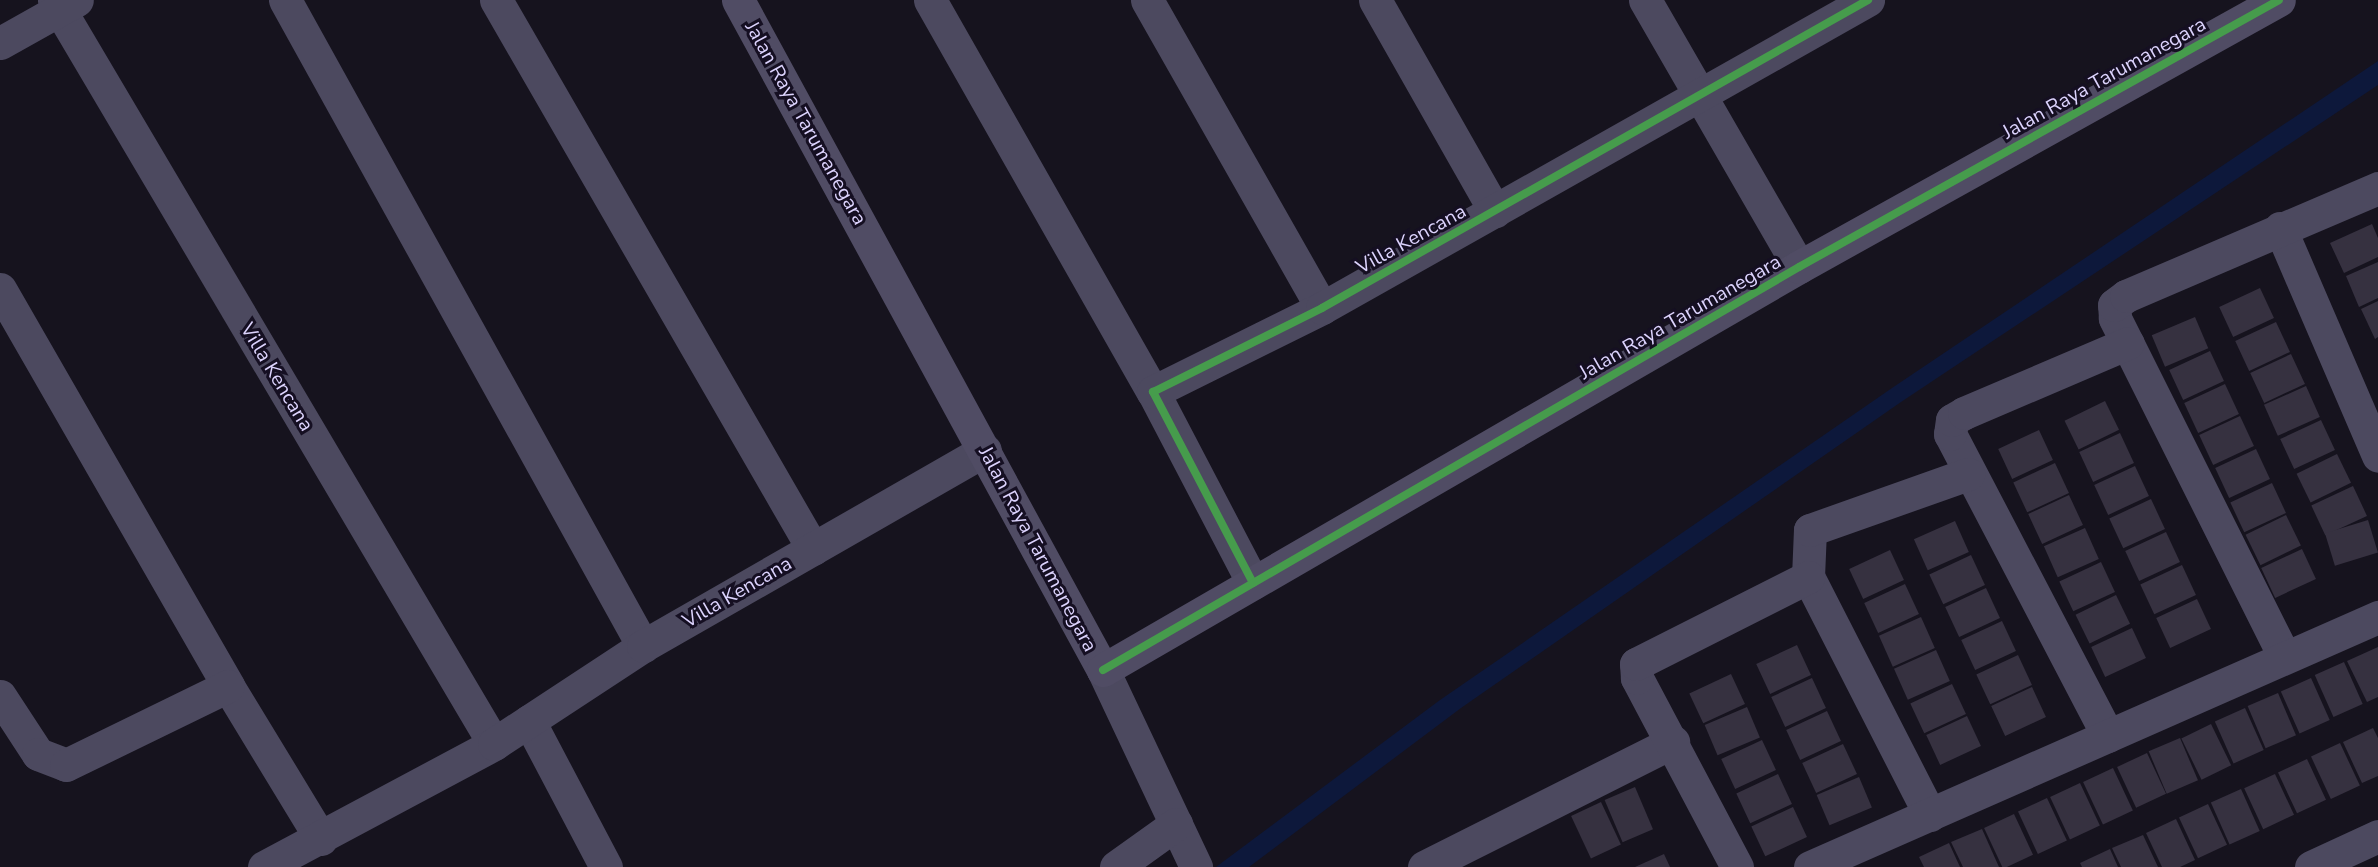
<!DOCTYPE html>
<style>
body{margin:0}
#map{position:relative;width:2378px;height:867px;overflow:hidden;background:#16131e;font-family:"Nunito Sans",sans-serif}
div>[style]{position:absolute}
.water>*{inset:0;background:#0d183b}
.building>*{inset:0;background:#363140;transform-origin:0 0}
.street>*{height:33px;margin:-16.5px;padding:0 16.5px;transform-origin:16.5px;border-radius:16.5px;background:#4c495f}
.secondary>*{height:33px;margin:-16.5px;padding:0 16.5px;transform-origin:16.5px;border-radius:16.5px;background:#504c64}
.cycleway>*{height:8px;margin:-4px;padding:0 4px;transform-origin:4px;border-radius:4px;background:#469c4c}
span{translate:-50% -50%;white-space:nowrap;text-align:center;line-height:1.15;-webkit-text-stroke:6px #150f22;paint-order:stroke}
.street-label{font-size:20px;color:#dcd3fd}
</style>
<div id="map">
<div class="water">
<i style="clip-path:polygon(2378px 61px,2378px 85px,1901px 402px,1461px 708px,1249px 867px,1216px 867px,1440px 700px,1892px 388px)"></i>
</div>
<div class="building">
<i style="clip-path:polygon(2372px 224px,2378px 238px,2378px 257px,2344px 273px,2330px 243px)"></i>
<i style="clip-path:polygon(2378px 262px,2378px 298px,2359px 307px,2346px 276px)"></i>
<i style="left:2260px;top:288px;width:33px;height:45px;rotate:65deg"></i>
<i style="clip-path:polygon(2378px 301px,2378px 337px,2375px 339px,2361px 309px)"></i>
<i style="left:2195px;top:317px;width:34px;height:47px;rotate:67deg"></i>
<i style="left:2276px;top:322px;width:33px;height:45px;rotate:65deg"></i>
<i style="left:2210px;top:351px;width:33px;height:45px;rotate:65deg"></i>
<i style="left:2291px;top:354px;width:33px;height:45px;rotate:65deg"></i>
<i style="left:2225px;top:384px;width:33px;height:45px;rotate:65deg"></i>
<i style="left:2306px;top:386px;width:34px;height:46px;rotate:66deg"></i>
<i style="left:2105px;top:401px;width:32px;height:45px;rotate:64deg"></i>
<i style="left:2240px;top:416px;width:33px;height:45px;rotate:65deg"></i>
<i style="left:2321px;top:420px;width:33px;height:45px;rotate:65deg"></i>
<i style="left:2039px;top:430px;width:33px;height:45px;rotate:65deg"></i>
<i style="left:2120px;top:433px;width:33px;height:45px;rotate:65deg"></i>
<i style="left:2256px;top:449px;width:33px;height:45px;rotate:65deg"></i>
<i style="left:2337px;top:454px;width:32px;height:45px;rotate:64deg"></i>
<i style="left:2055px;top:463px;width:33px;height:46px;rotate:65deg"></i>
<i style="left:2135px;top:466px;width:33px;height:45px;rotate:65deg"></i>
<i style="left:2272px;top:483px;width:33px;height:46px;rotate:65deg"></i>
<i style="left:2353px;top:486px;width:33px;height:46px;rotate:65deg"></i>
<i style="left:2069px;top:495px;width:33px;height:45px;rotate:65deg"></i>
<i style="left:2151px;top:499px;width:33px;height:46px;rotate:65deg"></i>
<i style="left:2286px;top:515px;width:34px;height:45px;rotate:64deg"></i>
<i style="left:2368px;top:520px;width:34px;height:45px;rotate:73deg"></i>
<i style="left:1955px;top:521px;width:34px;height:45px;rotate:66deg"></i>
<i style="left:2085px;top:528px;width:34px;height:45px;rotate:66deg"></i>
<i style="left:2166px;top:532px;width:33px;height:45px;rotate:65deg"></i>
<i style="left:2302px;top:549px;width:33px;height:45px;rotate:65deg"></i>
<i style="left:1890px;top:550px;width:33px;height:45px;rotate:65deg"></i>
<i style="left:1971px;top:555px;width:33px;height:46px;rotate:65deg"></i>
<i style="left:2101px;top:562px;width:33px;height:46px;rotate:65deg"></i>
<i style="left:2182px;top:565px;width:33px;height:46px;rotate:65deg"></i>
<i style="left:1905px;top:584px;width:33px;height:45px;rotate:65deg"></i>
<i style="left:1986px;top:588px;width:33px;height:45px;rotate:65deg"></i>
<i style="left:2116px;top:595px;width:32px;height:45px;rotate:64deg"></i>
<i style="left:2197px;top:599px;width:33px;height:45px;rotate:65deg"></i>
<i style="left:1921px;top:617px;width:34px;height:46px;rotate:66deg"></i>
<i style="left:2002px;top:621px;width:33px;height:45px;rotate:65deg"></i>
<i style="left:2132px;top:628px;width:33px;height:45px;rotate:65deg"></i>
<i style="left:1797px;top:645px;width:33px;height:45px;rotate:65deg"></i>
<i style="clip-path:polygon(2378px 647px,2378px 697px,2367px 702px,2347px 661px)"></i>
<i style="left:1936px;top:650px;width:34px;height:46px;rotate:66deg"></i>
<i style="left:2018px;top:655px;width:33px;height:46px;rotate:65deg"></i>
<i style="left:2344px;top:662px;width:46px;height:32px;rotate:66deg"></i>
<i style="left:1731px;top:674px;width:33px;height:46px;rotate:65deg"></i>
<i style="left:1812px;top:678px;width:33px;height:45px;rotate:65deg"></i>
<i style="left:2311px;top:678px;width:46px;height:33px;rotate:66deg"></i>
<i style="left:1952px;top:684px;width:33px;height:46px;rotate:65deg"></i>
<i style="left:2032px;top:687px;width:33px;height:45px;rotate:65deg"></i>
<i style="left:2278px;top:693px;width:46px;height:33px;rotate:67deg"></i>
<i style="left:1747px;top:707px;width:33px;height:46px;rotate:67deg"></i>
<i style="left:2245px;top:708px;width:46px;height:33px;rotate:66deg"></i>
<i style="left:1827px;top:711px;width:33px;height:45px;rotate:65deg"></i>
<i style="left:1967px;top:716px;width:33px;height:45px;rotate:65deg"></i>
<i style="left:2211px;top:724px;width:46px;height:33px;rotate:64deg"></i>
<i style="clip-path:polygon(2373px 728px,2378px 738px,2378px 776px,2362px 783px,2343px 742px)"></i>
<i style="left:2180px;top:738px;width:46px;height:34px;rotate:67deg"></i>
<i style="left:1762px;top:740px;width:33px;height:45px;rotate:65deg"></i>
<i style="left:2340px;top:743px;width:47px;height:32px;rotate:65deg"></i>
<i style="left:1843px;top:744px;width:33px;height:45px;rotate:65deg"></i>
<i style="left:2147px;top:753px;width:45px;height:33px;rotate:65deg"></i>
<i style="left:2307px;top:759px;width:45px;height:32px;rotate:65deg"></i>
<i style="left:2113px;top:768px;width:47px;height:33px;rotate:65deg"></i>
<i style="left:1778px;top:774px;width:33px;height:46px;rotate:65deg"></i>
<i style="left:2275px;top:774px;width:45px;height:34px;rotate:65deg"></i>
<i style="left:1859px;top:777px;width:33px;height:46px;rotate:67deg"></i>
<i style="left:2080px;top:783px;width:47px;height:33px;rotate:65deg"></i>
<i style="left:1635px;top:787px;width:46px;height:33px;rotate:67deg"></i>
<i style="left:2241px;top:789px;width:46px;height:33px;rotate:66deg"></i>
<i style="left:2047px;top:798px;width:47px;height:32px;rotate:65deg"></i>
<i style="left:1601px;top:802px;width:47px;height:33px;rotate:65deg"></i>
<i style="left:2208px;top:804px;width:45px;height:32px;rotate:65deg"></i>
<i style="left:1793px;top:807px;width:33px;height:46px;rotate:65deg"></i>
<i style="left:2014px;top:814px;width:45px;height:33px;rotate:65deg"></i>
<i style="clip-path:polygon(2176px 819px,2195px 860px,2180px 867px,2162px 867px,2146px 833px)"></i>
<i style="clip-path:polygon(1982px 829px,1999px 867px,1963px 867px,1951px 842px)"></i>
<i style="clip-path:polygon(2143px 835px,2158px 867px,2121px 867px,2112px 848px)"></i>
<i style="clip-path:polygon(1949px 843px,1960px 867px,1924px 867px,1919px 857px)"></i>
<i style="clip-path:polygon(2110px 849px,2118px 867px,2082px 867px,2080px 863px)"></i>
<i style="clip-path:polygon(1664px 854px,1670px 867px,1635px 867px)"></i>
</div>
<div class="street">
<i style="left:54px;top:0;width:864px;rotate:59.4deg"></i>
<i style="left:285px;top:0;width:739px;rotate:61.01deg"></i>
<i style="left:496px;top:0;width:634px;rotate:60deg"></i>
<i style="left:930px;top:0;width:451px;rotate:60.4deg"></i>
<i style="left:1147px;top:0;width:354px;rotate:60.4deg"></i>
<i style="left:1375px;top:0;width:243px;rotate:60.4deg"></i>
<i style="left:1645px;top:0;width:308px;rotate:60deg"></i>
<i style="left:0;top:43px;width:88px;rotate:-29.2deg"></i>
<i style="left:2280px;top:228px;width:248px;rotate:66.7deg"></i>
<i style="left:0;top:289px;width:458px;rotate:60.1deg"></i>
<i style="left:228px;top:686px;width:179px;rotate:58.7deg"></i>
<i style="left:1253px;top:583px;width:216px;rotate:-117.6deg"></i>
<i style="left:1153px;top:392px;width:189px;rotate:-26.4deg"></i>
<i style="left:1322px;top:308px;width:627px;rotate:-29.43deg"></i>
<i style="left:2284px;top:656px;width:378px;rotate:-116.6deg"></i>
<i style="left:2115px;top:318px;width:13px;rotate:-94deg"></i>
<i style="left:2114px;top:305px;width:15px;rotate:-37deg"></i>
<i style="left:2126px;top:296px;width:274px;rotate:-23.2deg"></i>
<i style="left:1103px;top:670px;width:218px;rotate:64.7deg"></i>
<i style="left:0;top:696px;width:69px;rotate:56.8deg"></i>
<i style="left:38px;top:754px;width:30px;rotate:21deg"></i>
<i style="left:66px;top:765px;width:180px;rotate:-26deg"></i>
<i style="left:529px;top:721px;width:165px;rotate:62.2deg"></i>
<i style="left:2108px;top:736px;width:341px;rotate:-117.6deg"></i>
<i style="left:1950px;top:434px;width:14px;rotate:-82deg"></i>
<i style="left:1952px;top:420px;width:14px;rotate:-30deg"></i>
<i style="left:1964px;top:413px;width:178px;rotate:-23.1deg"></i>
<i style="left:1930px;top:815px;width:267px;rotate:-117.1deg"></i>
<i style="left:1808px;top:577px;width:47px;rotate:-87.6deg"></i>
<i style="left:1810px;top:530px;width:168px;rotate:-19.5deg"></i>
<i style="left:264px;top:867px;width:261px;rotate:-28.1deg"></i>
<i style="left:494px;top:744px;width:178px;rotate:-33.3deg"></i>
<i style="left:643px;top:646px;width:394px;rotate:-29.8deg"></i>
<i style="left:1116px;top:867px;width:74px;rotate:-35.6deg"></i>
<i style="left:1424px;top:867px;width:279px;rotate:-26.7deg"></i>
<i style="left:1737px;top:867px;width:214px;rotate:-117.9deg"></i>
<i style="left:1637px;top:678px;width:14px;rotate:-94deg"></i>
<i style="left:1636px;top:664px;width:193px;rotate:-26.8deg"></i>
<i style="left:1810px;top:867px;width:621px;rotate:-23.76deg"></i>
<i style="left:2311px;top:867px;width:74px;rotate:-24.8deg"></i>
</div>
<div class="secondary">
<i style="left:738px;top:0;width:763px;rotate:61.42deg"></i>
<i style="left:1103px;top:670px;width:804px;rotate:-30.07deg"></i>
<i style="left:1799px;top:267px;width:549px;rotate:-29.08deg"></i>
</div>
<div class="cycleway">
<i style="left:1253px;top:583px;width:216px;rotate:-117.6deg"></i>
<i style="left:1153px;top:392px;width:189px;rotate:-26.4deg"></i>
<i style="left:1322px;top:308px;width:627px;rotate:-29.43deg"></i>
<i style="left:1103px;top:670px;width:804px;rotate:-30.07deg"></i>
<i style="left:1799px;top:267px;width:549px;rotate:-29.08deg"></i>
</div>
<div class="street-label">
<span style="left:2104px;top:78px;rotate:-29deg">Jalan Raya Tarumanegara</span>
<span style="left:806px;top:123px;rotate:61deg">Jalan Raya Tarumanegara</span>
<span style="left:1411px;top:239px;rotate:-29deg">Villa Kencana</span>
<span style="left:1680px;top:317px;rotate:-30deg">Jalan Raya Tarumanegara</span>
<span style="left:277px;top:377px;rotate:59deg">Villa Kencana</span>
<span style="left:1038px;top:549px;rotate:62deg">Jalan Raya Tarumanegara</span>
<span style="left:737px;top:592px;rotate:-30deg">Villa Kencana</span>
</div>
</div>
